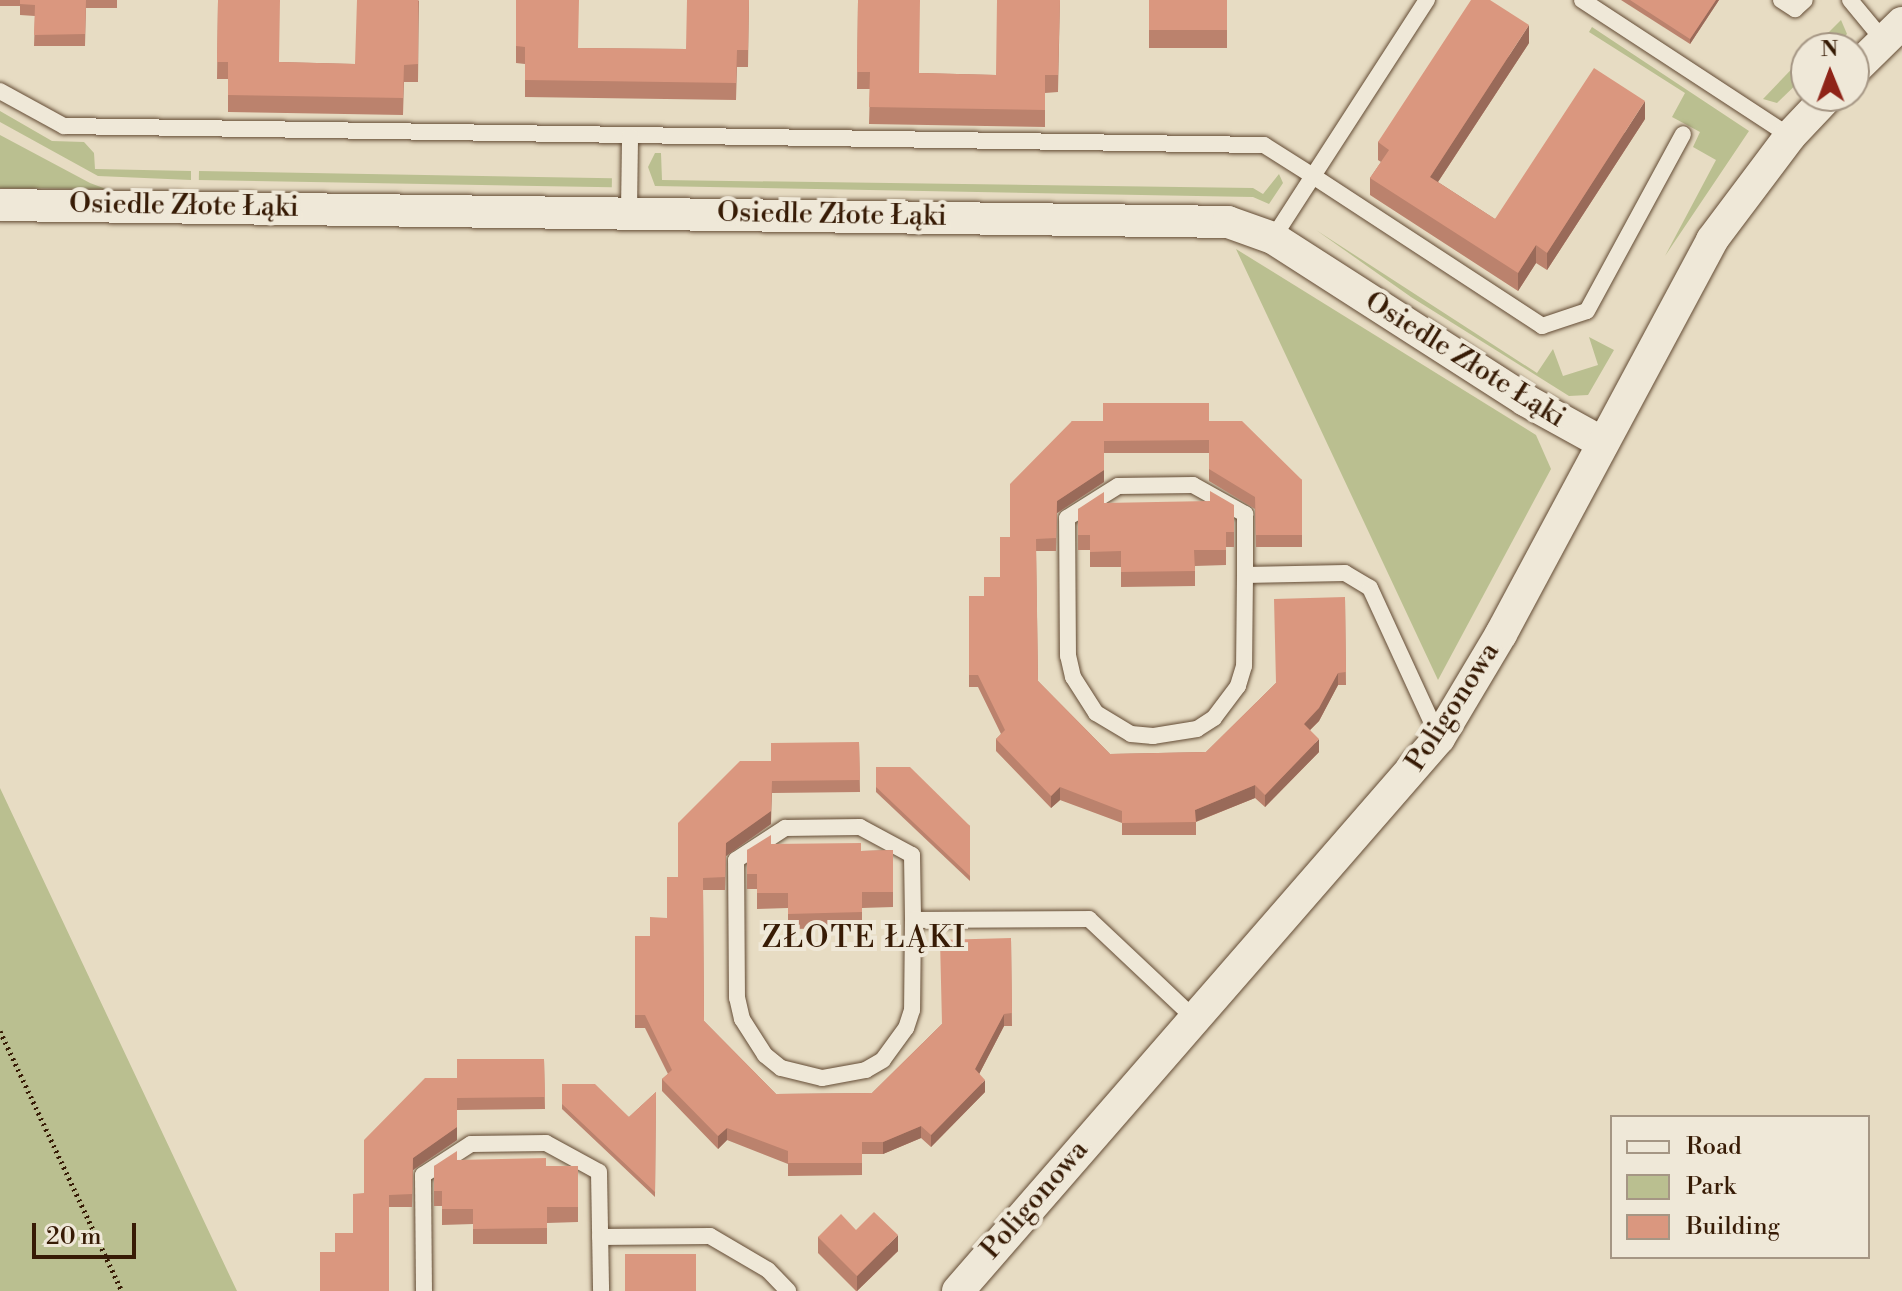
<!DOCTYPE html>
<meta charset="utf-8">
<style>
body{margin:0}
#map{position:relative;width:1902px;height:1291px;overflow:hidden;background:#e7dcc3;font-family:"Libre Bodoni",serif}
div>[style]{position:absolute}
.green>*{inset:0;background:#babf90;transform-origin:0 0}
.path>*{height:5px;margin-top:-2.5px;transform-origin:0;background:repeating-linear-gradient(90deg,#371b05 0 2px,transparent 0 6px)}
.roads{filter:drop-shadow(0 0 2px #634b34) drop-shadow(0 0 2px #634b34)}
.lane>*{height:16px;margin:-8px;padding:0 8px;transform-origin:8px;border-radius:8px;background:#efe8d8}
.street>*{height:32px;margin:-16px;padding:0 16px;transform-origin:16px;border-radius:16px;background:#efe8d8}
.wall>*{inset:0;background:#bb826d;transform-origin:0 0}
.shaded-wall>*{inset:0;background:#996a59}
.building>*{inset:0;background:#da977f;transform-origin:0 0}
span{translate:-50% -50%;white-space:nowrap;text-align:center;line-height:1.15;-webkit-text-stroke:8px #efe8d8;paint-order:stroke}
.street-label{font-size:28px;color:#371b05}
.neighbourhood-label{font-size:30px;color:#371b05;letter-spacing:2px}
.legend{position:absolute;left:1610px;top:1115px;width:260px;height:144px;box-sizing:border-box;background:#efe8d8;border:2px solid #a59684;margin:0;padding:10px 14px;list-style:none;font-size:24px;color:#371b05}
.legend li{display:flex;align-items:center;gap:16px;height:40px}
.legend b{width:40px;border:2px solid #a59684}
.north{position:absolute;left:1790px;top:32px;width:80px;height:80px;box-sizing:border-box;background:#efe8d8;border:2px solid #a59684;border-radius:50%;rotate:359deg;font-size:22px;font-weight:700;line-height:32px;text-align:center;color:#371b05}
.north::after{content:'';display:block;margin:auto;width:28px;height:36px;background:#8f2418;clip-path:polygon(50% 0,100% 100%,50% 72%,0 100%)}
.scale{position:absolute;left:32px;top:1223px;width:104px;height:36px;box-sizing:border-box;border:4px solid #371b05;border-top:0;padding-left:10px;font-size:24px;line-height:28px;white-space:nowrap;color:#371b05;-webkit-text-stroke:6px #efe8d8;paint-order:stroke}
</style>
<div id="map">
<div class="green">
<i style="clip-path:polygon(1841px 20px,1847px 34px,1833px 48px,1813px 48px)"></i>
<i style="clip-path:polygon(1592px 27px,1749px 131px,1665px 256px,1716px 160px,1693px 147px,1700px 132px,1672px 117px,1685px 93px,1589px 32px)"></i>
<i style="clip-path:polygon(1806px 54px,1806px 75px,1777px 103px,1763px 99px)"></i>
<i style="clip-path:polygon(0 111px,52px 141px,84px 142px,94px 153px,95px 169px,191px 171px,191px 180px,98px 176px,0 122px)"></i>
<i style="clip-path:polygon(0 135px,90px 183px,106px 189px,0 188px)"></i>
<i style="clip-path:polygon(655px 153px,661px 153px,662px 180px,1253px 188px,1263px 194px,1279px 174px,1283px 183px,1269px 204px,1253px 197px,655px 186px,648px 167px)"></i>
<i style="left:199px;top:171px;width:413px;height:9px;rotate:1deg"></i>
<i style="clip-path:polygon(1316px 230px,1537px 373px,1553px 349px,1563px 376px,1598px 365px,1589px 337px,1614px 350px,1588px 395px,1569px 396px,1411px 297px)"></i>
<i style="clip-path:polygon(1236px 249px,1536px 435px,1551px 469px,1438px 680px)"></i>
<i style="clip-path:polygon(0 788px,227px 1270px,237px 1291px,0 1291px)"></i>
</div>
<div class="path">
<i style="left:0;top:1031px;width:287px;rotate:64.9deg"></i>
</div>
<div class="roads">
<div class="lane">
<i style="left:1582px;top:0;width:249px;rotate:33.2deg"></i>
<i style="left:1781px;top:0;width:17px;rotate:33deg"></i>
<i style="left:1795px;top:9px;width:13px;rotate:-42deg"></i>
<i style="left:1850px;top:0;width:53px;rotate:50.3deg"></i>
<i style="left:0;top:91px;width:73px;rotate:28.7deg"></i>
<i style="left:64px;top:126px;width:1200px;rotate:0.91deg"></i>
<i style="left:1264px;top:145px;width:58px;rotate:32.3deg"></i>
<i style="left:1313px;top:176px;width:210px;rotate:-57.1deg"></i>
<i style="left:629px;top:211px;width:75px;rotate:-89.2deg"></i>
<i style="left:1273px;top:238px;width:74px;rotate:-57.2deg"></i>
<i style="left:1313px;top:176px;width:274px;rotate:33.2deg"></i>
<i style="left:1542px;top:326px;width:47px;rotate:-18.4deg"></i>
<i style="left:1587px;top:311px;width:201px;rotate:-61.5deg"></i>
<i style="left:1245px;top:575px;width:91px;rotate:90.6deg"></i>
<i style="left:1244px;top:666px;width:21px;rotate:107deg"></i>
<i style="left:1238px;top:686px;width:40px;rotate:127deg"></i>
<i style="left:1214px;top:718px;width:20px;rotate:147deg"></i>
<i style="left:1197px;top:729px;width:45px;rotate:171deg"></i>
<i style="left:1153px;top:736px;width:22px;rotate:-175deg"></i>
<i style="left:1131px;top:734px;width:41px;rotate:-149deg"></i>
<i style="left:1096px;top:713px;width:43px;rotate:-122.6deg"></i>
<i style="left:1073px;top:677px;width:22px;rotate:-103deg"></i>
<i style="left:1068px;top:656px;width:138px;rotate:-90.4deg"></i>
<i style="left:1067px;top:518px;width:60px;rotate:-32.1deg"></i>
<i style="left:1118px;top:486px;width:75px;rotate:-0.8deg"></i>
<i style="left:1193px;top:485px;width:60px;rotate:29.1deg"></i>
<i style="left:1245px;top:514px;width:61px;rotate:90deg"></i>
<i style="left:1245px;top:575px;width:100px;rotate:-1.1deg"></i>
<i style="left:1345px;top:573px;width:29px;rotate:31deg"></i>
<i style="left:1370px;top:588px;width:165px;rotate:65.3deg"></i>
<i style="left:913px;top:920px;width:90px;rotate:90.6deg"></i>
<i style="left:912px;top:1010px;width:19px;rotate:108deg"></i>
<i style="left:906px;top:1028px;width:39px;rotate:126deg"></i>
<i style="left:883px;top:1060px;width:20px;rotate:150deg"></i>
<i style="left:866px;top:1070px;width:45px;rotate:169.7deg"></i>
<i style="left:822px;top:1078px;width:42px;rotate:-166.3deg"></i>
<i style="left:781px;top:1068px;width:21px;rotate:-141deg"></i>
<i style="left:765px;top:1055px;width:43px;rotate:-122.6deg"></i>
<i style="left:742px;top:1019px;width:22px;rotate:-103deg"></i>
<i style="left:737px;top:998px;width:138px;rotate:-90.4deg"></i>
<i style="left:736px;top:860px;width:59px;rotate:-33.1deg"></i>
<i style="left:785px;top:828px;width:75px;rotate:-0.8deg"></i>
<i style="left:860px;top:827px;width:59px;rotate:28.3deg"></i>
<i style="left:912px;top:855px;width:65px;rotate:89.1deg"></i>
<i style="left:913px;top:920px;width:176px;rotate:-0.3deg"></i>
<i style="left:1089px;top:919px;width:144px;rotate:43.3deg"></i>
<i style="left:600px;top:1237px;width:110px;rotate:-0.5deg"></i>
<i style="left:710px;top:1236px;width:67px;rotate:30.4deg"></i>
<i style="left:768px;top:1270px;width:29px;rotate:46deg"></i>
<i style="left:424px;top:1291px;width:116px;rotate:-90.5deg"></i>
<i style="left:423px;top:1175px;width:57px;rotate:-32.9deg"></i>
<i style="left:471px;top:1144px;width:75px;rotate:-0.8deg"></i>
<i style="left:546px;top:1143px;width:60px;rotate:28.7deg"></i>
<i style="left:599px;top:1172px;width:119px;rotate:89deg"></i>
</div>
<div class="street">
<i style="left:1854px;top:70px;width:67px;rotate:-44.4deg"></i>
<i style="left:0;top:205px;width:1228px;rotate:0.79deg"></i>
<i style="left:1228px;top:222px;width:48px;rotate:19.6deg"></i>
<i style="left:1273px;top:238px;width:300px;rotate:32.7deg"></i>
<i style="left:1525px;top:400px;width:89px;rotate:28.9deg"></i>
<i style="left:958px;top:1291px;width:733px;rotate:-48.98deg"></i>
<i style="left:1439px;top:738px;width:121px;rotate:-59.2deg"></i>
<i style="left:1501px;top:634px;width:447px;rotate:-61.8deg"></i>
<i style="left:1712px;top:240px;width:130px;rotate:-53.1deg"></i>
<i style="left:1790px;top:136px;width:55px;rotate:-46.5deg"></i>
</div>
</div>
<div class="wall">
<i style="clip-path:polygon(0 0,117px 0,117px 8px,86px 8px,85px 46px,34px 46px,35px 16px,20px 15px,20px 6px,0 6px)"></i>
<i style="clip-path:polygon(218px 0,279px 62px,355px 64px,419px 0,418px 82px,404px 82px,403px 115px,228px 112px,228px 79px,217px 79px)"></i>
<i style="clip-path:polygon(516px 0,578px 48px,686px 49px,749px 0,748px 67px,737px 67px,736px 100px,525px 97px,525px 64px,516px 63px)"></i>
<i style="clip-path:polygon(858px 0,919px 73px,996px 75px,1060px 0,1058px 92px,1045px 93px,1045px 127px,869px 124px,870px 89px,857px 89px)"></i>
<i style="left:1149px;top:0;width:78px;height:48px"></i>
<i style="clip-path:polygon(1621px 0,1719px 0,1690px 44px)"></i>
<i style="clip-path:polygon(1529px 43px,1438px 182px,1495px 219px,1645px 119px,1547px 270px,1536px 263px,1518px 291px,1370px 195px,1370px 178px,1381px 162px,1378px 160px,1378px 142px)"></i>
<i style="clip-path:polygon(1072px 421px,1209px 421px,1302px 480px,1302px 547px,1256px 547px,1255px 509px,1209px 481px,1209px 453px,1104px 453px,1104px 482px,1057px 513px,1056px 551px,1036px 551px,1038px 681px,1110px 754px,1206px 752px,1276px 683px,1345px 597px,1346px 685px,1338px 685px,1319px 721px,1310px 730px,1319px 752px,1265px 807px,1255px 798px,1196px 822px,1196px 835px,1122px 835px,1122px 823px,1060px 800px,1051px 808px,996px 751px,996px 739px,1001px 734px,978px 687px,969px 687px,969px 596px,984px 596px,1000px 577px,1010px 537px)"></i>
<i style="clip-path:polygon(1104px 503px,1234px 505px,1234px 547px,1226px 547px,1226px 565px,1195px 566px,1195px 586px,1121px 587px,1121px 567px,1090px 567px,1090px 550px,1078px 550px,1078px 509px)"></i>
<i style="clip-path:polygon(859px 742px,860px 792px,772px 793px,771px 824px,726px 856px,725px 890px,703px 890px,704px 1021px,776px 1094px,872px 1093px,942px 1024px,1011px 938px,1012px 1026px,1004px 1026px,979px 1074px,985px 1092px,931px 1147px,921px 1138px,883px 1154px,862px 1154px,862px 1175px,788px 1176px,788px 1164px,727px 1140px,718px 1149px,662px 1091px,662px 1079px,668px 1074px,645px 1028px,635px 1028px,635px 936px,650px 936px,667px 918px,678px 877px,771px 761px)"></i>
<i style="clip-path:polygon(876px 767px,970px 826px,970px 881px,876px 792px)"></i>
<i style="clip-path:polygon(771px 844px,861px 851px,893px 850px,893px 907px,862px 908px,862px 928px,788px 929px,788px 908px,757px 909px,757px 889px,747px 889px,747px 850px)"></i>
<i style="clip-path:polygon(544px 1059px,545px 1109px,457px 1110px,457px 1140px,413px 1170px,412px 1207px,389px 1207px,335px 1252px,353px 1233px,364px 1193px,457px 1078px)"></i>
<i style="clip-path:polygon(562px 1084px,629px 1117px,656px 1092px,655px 1197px,562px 1109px)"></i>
<i style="clip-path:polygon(457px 1160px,546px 1166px,578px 1166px,578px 1222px,547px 1223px,547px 1244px,473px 1244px,473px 1224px,442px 1225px,442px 1206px,434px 1206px,434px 1166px)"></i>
<i style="clip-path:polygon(856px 1230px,898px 1251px,857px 1291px,856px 1291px,818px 1253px,818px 1237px)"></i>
</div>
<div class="shaded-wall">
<i style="clip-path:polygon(1716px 0,1719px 0,1690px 44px,1690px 39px)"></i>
<i style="clip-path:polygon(1529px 25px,1529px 43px,1430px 194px,1430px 177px)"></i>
<i style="clip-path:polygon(1645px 101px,1645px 119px,1547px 270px,1547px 253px)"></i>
<i style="clip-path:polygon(1536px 245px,1536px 263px,1518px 291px,1518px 273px)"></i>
<i style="clip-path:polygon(1104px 470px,1104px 482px,1057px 513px,1056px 551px,1057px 501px)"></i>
<i style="clip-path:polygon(1338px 673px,1338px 685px,1319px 721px,1304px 736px,1304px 724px)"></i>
<i style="clip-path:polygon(1319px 739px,1319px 752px,1265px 807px,1265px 795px)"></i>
<i style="clip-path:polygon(1255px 785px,1255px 798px,1195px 822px,1195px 810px)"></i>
<i style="clip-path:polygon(1060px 787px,1060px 800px,1051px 808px,1051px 796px)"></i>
<i style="clip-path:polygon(771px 811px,771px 824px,726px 856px,725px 890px,726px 843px)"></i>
<i style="clip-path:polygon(1004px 1014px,1004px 1026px,975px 1082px,975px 1069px)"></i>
<i style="clip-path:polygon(985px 1080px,985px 1092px,931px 1147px,931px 1135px)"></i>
<i style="clip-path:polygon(921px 1126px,921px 1138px,883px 1154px,883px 1142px)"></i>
<i style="clip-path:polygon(457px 1127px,457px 1140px,413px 1170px,412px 1207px,413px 1158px)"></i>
<i style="clip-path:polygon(727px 1128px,727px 1140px,718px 1149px,718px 1136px)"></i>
<i style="clip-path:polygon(898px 1235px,898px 1251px,857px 1291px,857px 1276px)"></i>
</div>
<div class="building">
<i style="clip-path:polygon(20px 0,86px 0,85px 34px,34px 35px,35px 5px,20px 4px)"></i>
<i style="clip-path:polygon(218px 0,280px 0,279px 62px,355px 64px,357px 0,418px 0,418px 64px,404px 65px,403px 98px,228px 95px,228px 62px,217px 62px)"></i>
<i style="clip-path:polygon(516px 0,579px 0,578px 48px,686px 49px,687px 0,749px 0,748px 50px,737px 50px,736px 83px,525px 80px,525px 47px,516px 46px)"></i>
<i style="clip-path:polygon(858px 0,920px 0,919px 73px,996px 75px,997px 0,1060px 0,1058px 75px,1045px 75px,1045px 110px,869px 107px,870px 72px,857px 72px)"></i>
<i style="left:1149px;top:0;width:78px;height:30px"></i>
<i style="clip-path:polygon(1471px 0,1490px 0,1529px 25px,1430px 177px,1495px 219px,1594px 68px,1645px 101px,1547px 253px,1536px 245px,1518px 273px,1370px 178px,1389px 150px,1378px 142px)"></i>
<i style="clip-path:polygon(1630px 0,1716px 0,1690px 39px)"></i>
<i style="clip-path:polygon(1103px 403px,1209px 403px,1209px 421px,1242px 421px,1302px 480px,1302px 535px,1256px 535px,1255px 497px,1209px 469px,1209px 440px,1104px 441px,1104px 470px,1057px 501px,1056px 538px,1036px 539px,1038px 681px,1110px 754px,1206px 752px,1276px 683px,1274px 599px,1345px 597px,1346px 672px,1338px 673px,1319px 708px,1304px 724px,1319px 739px,1265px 795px,1255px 785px,1195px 810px,1196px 822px,1122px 823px,1122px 811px,1060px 787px,1051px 796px,996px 739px,1005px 730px,978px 675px,969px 675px,969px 596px,984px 596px,984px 577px,1000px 577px,1000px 537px,1010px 537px,1010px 484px,1072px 421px,1103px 421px)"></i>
<i style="clip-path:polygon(1210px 491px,1234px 505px,1234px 532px,1226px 532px,1226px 550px,1194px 550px,1195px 571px,1121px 572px,1121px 551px,1090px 552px,1090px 535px,1078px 535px,1078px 509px,1104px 492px,1104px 503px,1210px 501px)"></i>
<i style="clip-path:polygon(859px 742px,860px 780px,772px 781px,771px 811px,726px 843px,725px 877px,703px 878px,704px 1021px,776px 1094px,872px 1093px,942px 1024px,940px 940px,1011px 938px,1012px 1013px,1004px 1014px,975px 1069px,985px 1080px,931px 1135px,921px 1126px,883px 1142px,862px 1142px,862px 1163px,788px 1163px,788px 1151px,727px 1128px,718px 1136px,662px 1079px,672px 1070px,645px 1015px,635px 1015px,635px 936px,650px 936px,650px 917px,667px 918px,667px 877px,678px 877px,678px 823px,740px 761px,771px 761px,771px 743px)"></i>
<i style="clip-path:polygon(876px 767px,910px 767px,970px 826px,970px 876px,876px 787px)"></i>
<i style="clip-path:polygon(771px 835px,771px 844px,861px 843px,861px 851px,893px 850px,893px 892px,862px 892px,862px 912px,788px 914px,788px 893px,757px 893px,757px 874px,747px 874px,747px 850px)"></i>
<i style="clip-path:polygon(457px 1059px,544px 1059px,545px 1097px,457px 1098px,457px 1127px,413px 1158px,412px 1194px,389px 1195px,389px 1291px,320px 1291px,320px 1252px,335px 1252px,335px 1233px,353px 1233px,353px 1194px,364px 1193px,364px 1140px,425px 1078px,457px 1078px)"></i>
<i style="clip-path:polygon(562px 1084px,595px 1084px,629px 1117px,656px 1092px,655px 1192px,562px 1104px)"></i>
<i style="clip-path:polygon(457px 1151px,457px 1160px,546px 1158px,546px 1166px,578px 1166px,578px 1207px,547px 1207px,547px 1228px,473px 1229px,473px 1209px,442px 1209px,442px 1191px,434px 1191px,434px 1166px)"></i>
<i style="clip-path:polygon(874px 1212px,898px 1235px,857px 1276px,818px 1237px,841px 1214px,856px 1230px)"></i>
<i style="left:696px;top:1254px;width:37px;height:71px;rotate:90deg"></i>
</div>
<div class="street-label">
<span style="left:184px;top:206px;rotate:1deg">Osiedle Złote Łąki</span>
<span style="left:832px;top:215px;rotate:1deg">Osiedle Złote Łąki</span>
<span style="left:1465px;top:360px;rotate:32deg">Osiedle Złote Łąki</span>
<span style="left:1453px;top:707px;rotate:-57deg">Poligonowa</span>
<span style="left:1035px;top:1200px;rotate:-49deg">Poligonowa</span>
</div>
<div class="neighbourhood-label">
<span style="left:864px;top:938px">ZŁOTE ŁĄKI</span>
</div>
<ul class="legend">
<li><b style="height:10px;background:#efe8d8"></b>Road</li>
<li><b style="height:22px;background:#babf90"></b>Park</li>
<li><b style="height:22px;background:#da977f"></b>Building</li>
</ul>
<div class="north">N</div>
<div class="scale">20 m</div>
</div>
